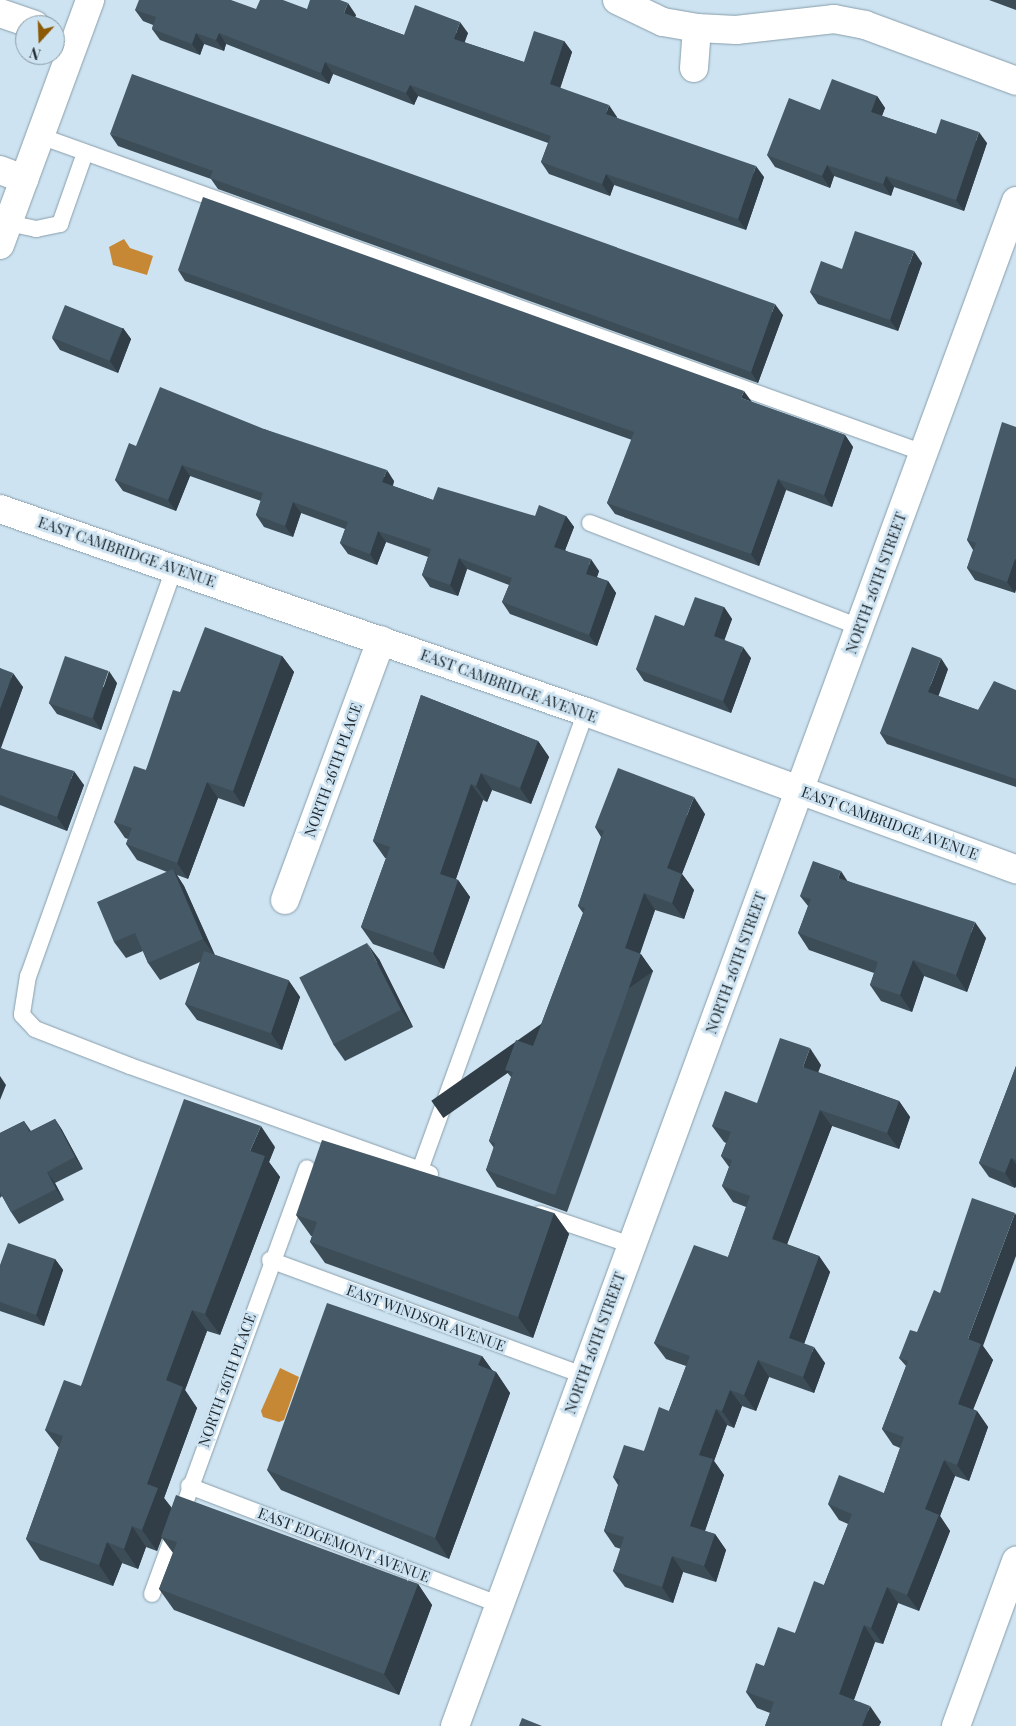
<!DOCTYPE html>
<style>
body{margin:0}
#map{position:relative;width:1016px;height:1726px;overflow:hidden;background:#cde3f1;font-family:"Playfair Display",serif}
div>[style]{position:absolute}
.water>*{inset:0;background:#c78835}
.roads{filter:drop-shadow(0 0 1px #899eab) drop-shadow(0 0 1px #899eab)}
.service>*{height:16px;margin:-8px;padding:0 8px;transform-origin:8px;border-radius:8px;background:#fff}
.minor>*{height:28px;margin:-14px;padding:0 14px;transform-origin:14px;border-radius:14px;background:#fff}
.wall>*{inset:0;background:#3c4d58}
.shaded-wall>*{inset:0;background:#313e47;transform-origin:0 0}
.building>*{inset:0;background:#465966;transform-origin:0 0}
span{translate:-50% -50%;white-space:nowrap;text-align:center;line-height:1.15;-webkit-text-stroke:5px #cde3f1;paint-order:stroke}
.street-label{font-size:15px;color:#20292e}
.north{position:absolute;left:15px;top:15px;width:50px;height:50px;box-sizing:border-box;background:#cde3f1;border:1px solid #8899a3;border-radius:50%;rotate:200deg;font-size:14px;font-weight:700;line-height:20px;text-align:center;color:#20292e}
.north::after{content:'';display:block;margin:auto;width:18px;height:22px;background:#8c5905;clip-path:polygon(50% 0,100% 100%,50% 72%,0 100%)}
</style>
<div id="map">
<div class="water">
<i style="clip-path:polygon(124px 239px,130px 248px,153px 256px,147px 275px,113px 265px,109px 247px)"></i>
<i style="clip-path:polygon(280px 1368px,299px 1377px,284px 1420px,279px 1422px,263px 1417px,261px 1411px)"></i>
</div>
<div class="roads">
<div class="service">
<i style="left:40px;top:136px;width:939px;rotate:19.73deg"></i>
<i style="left:8px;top:223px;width:29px;rotate:12deg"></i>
<i style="left:36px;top:229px;width:25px;rotate:-12deg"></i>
<i style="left:60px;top:224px;width:75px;rotate:-70.6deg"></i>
<i style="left:590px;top:523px;width:289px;rotate:21.1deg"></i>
<i style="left:174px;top:569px;width:432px;rotate:109.7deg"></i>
<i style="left:28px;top:976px;width:39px;rotate:99deg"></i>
<i style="left:22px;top:1015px;width:19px;rotate:47deg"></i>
<i style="left:35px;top:1029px;width:102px;rotate:21.3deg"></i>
<i style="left:130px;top:1066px;width:308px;rotate:19.7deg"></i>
<i style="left:430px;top:1174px;width:11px;rotate:-158deg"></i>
<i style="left:420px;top:1170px;width:487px;rotate:-70.1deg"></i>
<i style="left:540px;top:1214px;width:96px;rotate:18.8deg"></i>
<i style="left:270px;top:1260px;width:333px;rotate:20.2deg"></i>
<i style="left:189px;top:1486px;width:331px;rotate:20.9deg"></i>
<i style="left:152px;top:1594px;width:453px;rotate:-70deg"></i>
</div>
<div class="minor">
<i style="left:617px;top:0;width:51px;rotate:25.6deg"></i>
<i style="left:663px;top:22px;width:35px;rotate:10deg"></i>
<i style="left:697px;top:28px;width:39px;rotate:3deg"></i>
<i style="left:736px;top:30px;width:99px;rotate:-6.4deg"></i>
<i style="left:834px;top:19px;width:32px;rotate:11deg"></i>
<i style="left:865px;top:25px;width:161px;rotate:20.3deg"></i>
<i style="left:0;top:13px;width:37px;rotate:19deg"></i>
<i style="left:694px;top:68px;width:40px;rotate:-85.7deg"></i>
<i style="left:0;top:170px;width:26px;rotate:21deg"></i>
<i style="left:0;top:245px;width:261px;rotate:-69.8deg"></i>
<i style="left:0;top:509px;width:620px;rotate:19.11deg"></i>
<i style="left:586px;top:712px;width:458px;rotate:20.1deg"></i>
<i style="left:285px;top:900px;width:277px;rotate:-69.7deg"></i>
<i style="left:455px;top:1726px;width:1625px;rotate:-69.8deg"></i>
<i style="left:956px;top:1726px;width:176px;rotate:-70deg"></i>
</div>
</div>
<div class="wall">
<i style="clip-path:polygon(989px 0,1016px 0,1016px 10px)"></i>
<i style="clip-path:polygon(256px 9px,307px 9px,356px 15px,355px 17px,404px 35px,468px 33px,464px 42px,524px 62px,564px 41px,572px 52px,560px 88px,617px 117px,616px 118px,764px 177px,746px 230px,614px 185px,610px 196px,549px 174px,541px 162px,548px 143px,418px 96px,414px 105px,333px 74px,329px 84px,226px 44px,224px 51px,204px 44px,200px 55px,160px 40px,152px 29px,153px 25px,143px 21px,135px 10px)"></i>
<i style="clip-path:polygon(877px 96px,885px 108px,882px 116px,936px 134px,987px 143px,964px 211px,894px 187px,891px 196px,834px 176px,830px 188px,775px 167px,767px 155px,820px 110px)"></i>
<i style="clip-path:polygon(110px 134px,783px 315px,758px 383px,218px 189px,211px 179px,118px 146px)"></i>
<i style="clip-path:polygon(922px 263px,898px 331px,818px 304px,810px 292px,842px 269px)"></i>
<i style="clip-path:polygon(178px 270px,752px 402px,845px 435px,853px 447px,832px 507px,786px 490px,759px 566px,615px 514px,607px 503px,632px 440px,185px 281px)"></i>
<i style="clip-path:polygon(123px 328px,131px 339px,118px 373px,60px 350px,52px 338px)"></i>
<i style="clip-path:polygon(1016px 427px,1016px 589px,1015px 593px,975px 580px,967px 568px,973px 550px,967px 540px)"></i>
<i style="clip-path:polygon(264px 429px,394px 481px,393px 486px,433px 500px,535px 516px,566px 516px,574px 527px,565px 550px,599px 571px,597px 577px,608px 581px,616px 593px,597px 646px,510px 614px,502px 602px,509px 585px,467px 569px,458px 596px,430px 587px,422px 575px,428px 557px,386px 542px,377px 565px,348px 554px,340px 543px,345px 529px,301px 513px,293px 537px,264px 527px,256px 515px,261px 501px,190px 476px,176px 511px,123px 491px,115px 480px,136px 446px)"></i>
<i style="clip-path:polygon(724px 607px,732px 619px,724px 640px,751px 658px,731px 713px,644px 681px,636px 669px,684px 626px)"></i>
<i style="clip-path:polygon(282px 656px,294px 672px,244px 807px,218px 798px,188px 879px,177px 875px,184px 886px,215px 955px,289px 981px,300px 997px,282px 1050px,197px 1020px,185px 1004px,200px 962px,160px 980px,148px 963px,143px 951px,126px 958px,114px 942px,167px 872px,137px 860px,126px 844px,128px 839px,125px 838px,114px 822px,146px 770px,180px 692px)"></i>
<i style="clip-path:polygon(0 668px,23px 687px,1px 748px,84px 785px,67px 831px,0 805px)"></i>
<i style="clip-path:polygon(948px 669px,938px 696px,978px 710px,1016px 690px,1016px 787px,887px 744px,880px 733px)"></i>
<i style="clip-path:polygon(117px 683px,101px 730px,57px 714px,49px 703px)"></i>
<i style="clip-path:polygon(421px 695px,538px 741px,549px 757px,531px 804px,492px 790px,487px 802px,483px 800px,456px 879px,458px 880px,470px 897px,444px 969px,373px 944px,361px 927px,386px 858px,385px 858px,373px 841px)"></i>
<i style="clip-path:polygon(705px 814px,682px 874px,694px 890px,684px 919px,655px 910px,640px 954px,653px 971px,567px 1212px,497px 1187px,486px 1170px,494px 1148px,489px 1141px,511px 1077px,505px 1070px,533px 1046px,583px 913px,578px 906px,601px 837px,595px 827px)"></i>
<i style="clip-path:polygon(848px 881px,986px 938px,967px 992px,924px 976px,912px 1012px,881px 1001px,870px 985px,874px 973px,809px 950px,798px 933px,808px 906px,800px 896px)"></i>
<i style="clip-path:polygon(379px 959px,413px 1027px,345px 1061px,333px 1044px)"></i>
<i style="clip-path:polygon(821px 1065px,818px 1072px,899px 1101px,910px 1117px,899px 1149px,832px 1126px,787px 1244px,819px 1256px,830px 1272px,804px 1344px,825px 1363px,814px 1393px,769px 1377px,756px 1411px,742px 1406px,734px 1428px,727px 1425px,714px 1461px,724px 1475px,705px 1531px,715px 1534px,726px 1550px,716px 1582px,683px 1572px,673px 1603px,625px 1587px,613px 1571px,621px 1549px,615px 1547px,604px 1531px,618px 1485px,613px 1477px,644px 1451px,669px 1411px,686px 1366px,666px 1359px,654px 1343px,728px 1257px,746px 1207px,733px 1202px,722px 1186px,729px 1167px,721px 1156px,726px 1143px,724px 1142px,712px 1126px,757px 1103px)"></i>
<i style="clip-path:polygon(1016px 1066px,1016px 1186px,1015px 1188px,989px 1177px,979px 1163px)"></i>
<i style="clip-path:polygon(55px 1119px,62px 1130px,83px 1169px,55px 1183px,64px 1200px,19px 1224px,11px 1212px,2px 1196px,0 1198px,0 1133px,24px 1121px,31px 1131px)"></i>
<i style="clip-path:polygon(275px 1147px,269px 1162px,280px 1177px,220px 1335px,207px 1331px,185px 1390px,197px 1408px,164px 1498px,172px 1508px,418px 1584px,432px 1605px,399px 1695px,174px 1610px,159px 1589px,173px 1553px,162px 1538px,157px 1551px,146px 1547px,138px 1569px,122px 1563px,113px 1586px,40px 1560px,26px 1539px,59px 1448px,45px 1430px)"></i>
<i style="clip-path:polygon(554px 1213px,569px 1234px,533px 1338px,325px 1263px,310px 1242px,312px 1236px,311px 1236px,296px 1215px)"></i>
<i style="clip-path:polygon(55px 1259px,63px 1270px,44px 1326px,0 1311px,0 1265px)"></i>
<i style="clip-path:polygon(917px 1332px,983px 1346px,993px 1360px,973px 1409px,977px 1411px,988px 1427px,969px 1481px,955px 1476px,940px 1516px,950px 1531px,919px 1611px,898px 1603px,883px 1644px,875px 1642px,854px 1700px,881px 1722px,879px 1726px,765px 1726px,770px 1713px,757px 1708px,746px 1692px,764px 1666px,795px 1633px,824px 1585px,848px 1524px,839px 1520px,828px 1504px,884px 1493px,900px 1448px,893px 1445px,882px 1429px,906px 1366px,899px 1358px)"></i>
<i style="clip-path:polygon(482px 1356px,492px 1370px,496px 1372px,510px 1393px,449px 1559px,281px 1490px,267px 1470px)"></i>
</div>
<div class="shaded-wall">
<i style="clip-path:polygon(348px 3px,356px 15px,352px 24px,344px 13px)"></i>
<i style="clip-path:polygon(460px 22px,468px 33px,462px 50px,454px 39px)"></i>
<i style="clip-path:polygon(196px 33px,204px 44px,200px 55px,192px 44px)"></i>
<i style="clip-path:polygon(219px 33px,226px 44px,224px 51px,216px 40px)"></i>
<i style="clip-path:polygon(564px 41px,572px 52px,558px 95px,550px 84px)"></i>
<i style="clip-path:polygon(325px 62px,333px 74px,329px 84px,321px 73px)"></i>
<i style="clip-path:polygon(410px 85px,418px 96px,414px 105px,406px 93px)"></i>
<i style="clip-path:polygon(877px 96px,885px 108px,879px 123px,871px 112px)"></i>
<i style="clip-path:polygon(609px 105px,617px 117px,614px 125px,606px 114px)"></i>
<i style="clip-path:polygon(979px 132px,987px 143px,964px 211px,956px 200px)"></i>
<i style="clip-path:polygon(827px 165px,834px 176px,830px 188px,822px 176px)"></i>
<i style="clip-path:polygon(756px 166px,764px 177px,746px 230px,738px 219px)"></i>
<i style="clip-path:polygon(606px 174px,614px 185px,610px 196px,602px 184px)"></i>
<i style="clip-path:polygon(886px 176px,894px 187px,891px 196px,883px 184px)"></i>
<i style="clip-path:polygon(914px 251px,922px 263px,898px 331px,890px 320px)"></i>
<i style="clip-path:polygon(775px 304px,783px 315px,758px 383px,751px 372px)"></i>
<i style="clip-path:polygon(123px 328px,131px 339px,118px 373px,110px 361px)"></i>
<i style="clip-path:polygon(744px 391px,752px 402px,741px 398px)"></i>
<i style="clip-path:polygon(845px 435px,853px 447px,832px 507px,824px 495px)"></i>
<i style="clip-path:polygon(182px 465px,190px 476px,176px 511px,168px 500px)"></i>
<i style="clip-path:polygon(387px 470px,394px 481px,390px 493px,382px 482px)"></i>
<i style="clip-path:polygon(778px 479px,786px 490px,759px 566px,751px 554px)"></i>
<i style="clip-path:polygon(293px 502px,301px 513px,293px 537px,285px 526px)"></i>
<i style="clip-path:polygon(566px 516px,574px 527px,562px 558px,554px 547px)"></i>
<i style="clip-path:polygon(378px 531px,386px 542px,377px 565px,370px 554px)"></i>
<i style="clip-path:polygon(459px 558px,467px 569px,458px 596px,450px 585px)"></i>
<i style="clip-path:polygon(591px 559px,599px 571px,594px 585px,586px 574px)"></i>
<i style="clip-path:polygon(1015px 559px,1016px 561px,1016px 589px,1015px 593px,1007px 582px)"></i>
<i style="clip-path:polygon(608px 581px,616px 593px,597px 646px,589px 635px)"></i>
<i style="clip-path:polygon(724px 607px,732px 619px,722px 647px,714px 636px)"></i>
<i style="clip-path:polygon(743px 647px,751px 658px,731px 713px,723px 701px)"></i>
<i style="clip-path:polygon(282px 656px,294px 672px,244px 807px,233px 791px)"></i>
<i style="clip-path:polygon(941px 658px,948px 669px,936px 703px,928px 692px)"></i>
<i style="clip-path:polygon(109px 671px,117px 683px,101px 730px,93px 718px)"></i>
<i style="clip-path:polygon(13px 673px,23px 687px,0 749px,0 709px)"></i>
<i style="clip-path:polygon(538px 741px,549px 757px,531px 804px,520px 788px)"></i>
<i style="clip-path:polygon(74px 771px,84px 785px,67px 831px,57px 817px)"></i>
<i style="clip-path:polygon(481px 773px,492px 790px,487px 802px,476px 786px)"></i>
<i style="clip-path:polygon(207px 782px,218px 798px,188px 879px,177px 863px)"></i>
<i style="clip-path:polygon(471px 784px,483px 800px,452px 890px,440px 874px)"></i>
<i style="clip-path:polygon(694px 797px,705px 814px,678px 884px,667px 868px)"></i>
<i style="clip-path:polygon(173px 869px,184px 886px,215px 956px,203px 939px)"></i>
<i style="clip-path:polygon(841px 871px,852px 888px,838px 878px)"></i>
<i style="clip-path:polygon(682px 874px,694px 890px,684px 919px,672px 903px)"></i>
<i style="clip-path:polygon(458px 880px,470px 897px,444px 969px,433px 953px)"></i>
<i style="clip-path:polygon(644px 893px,655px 910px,636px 964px,625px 948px)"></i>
<i style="clip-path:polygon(975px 922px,986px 938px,967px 992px,956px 975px)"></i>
<i style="clip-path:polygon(367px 943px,379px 959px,413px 1027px,401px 1010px)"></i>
<i style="left:641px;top:954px;width:21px;height:256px;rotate:55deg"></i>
<i style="clip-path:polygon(913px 960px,924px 976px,912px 1012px,900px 995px)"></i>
<i style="clip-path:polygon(289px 981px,300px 997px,282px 1050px,271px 1033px)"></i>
<i style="clip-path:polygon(810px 1048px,821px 1065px,814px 1083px,803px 1067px)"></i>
<i style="clip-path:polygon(0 1076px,6px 1085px,0 1100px)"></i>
<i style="clip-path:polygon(899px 1101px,910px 1117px,899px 1149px,887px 1133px)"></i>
<i style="clip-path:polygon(820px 1110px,832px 1126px,783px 1255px,772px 1239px)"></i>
<i style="clip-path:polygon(55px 1119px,62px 1130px,83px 1169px,75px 1157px)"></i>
<i style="clip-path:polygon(261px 1126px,275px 1147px,269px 1162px,280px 1177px,220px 1335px,205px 1314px,250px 1151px)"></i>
<i style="clip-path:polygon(1011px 1158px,1016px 1164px,1016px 1186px,1015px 1188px,1005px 1173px)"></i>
<i style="clip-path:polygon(47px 1172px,55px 1183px,64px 1200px,56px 1189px)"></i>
<i style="clip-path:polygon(554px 1213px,569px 1234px,533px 1338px,518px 1317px)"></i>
<i style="clip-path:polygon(1015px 1213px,1016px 1215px,1016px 1256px,983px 1346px,993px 1360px,969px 1420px,958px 1404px,968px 1339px)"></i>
<i style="clip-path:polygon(819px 1256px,830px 1272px,800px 1355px,789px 1338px)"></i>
<i style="clip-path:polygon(55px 1259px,63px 1270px,44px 1326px,36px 1315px)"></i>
<i style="clip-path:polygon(192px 1310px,207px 1331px,185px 1390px,197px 1408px,164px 1498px,172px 1509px,157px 1551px,142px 1530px,147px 1484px,166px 1380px)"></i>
<i style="clip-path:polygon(814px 1347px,825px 1363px,814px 1393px,803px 1377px)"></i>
<i style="clip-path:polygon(482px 1356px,495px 1374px,496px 1372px,510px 1393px,449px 1559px,435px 1538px,478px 1365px)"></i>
<i style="clip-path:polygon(758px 1360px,769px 1377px,756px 1411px,744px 1395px)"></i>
<i style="clip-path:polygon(730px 1390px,742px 1406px,734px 1428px,722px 1411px)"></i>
<i style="clip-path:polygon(716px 1409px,727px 1425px,714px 1461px,724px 1475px,701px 1542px,690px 1526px,699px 1455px)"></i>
<i style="clip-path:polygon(977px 1411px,988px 1427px,969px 1481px,957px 1465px)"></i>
<i style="clip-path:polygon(944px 1460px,955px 1476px,940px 1516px,950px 1531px,919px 1611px,907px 1595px,925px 1509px)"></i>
<i style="clip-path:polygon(132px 1526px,146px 1547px,138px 1569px,124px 1549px)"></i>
<i style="clip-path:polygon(715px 1534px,726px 1550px,716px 1582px,704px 1566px)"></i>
<i style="clip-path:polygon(107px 1542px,122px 1563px,113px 1586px,99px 1565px)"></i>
<i style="clip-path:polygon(672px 1556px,683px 1572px,673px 1603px,662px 1587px)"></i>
<i style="clip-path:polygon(418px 1584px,432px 1605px,399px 1695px,384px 1674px)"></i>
<i style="clip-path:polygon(887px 1587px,898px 1603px,883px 1644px,871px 1628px)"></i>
<i style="clip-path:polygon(864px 1625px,875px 1642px,850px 1710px,839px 1694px)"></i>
<i style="clip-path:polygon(870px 1706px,881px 1722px,879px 1726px,862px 1726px)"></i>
</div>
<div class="building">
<i style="clip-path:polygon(139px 0,231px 0,256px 9px,260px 0,283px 0,307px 9px,310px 0,340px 0,348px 3px,344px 13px,404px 35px,415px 5px,460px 22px,454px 39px,524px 62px,534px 31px,564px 41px,550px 84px,609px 105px,606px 114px,756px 166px,738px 219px,606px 174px,602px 184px,541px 162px,551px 136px,410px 85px,406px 93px,325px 62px,321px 73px,219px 33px,216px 40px,196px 33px,192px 44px,152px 29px,156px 17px,135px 10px)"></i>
<i style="clip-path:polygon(132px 74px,775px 304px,751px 372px,210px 178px,213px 171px,110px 134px)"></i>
<i style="clip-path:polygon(832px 79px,877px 96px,871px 112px,936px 134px,941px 119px,979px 132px,956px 200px,886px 176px,883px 184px,827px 165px,822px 176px,767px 155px,789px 98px,820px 110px)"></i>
<i style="clip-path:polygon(203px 197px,744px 391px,741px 398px,845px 435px,824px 495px,778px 479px,751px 554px,607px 503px,634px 432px,178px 270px)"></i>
<i style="clip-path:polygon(855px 231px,914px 251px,890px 320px,810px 292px,821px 261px,842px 269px)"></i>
<i style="left:65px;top:305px;width:62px;height:35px;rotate:22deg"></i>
<i style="clip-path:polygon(160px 387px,264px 429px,387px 470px,382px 482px,433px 500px,438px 487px,535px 516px,539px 505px,566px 516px,554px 547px,591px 559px,586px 574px,608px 581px,589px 635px,502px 602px,512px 578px,459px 558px,450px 585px,422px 575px,431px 549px,378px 531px,370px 554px,340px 543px,348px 522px,293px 502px,285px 526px,256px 515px,263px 493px,182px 465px,168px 500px,115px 480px,129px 443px,136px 446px)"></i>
<i style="clip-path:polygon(1002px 422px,1016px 427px,1016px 559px,1015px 559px,1007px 582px,967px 568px,976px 543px,967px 540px)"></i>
<i style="clip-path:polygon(695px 597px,724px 607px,714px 636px,743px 647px,723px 701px,636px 669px,655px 615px,684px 626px)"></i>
<i style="clip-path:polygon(205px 627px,282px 656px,233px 791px,207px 782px,177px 863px,126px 844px,132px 828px,114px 822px,134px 766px,146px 770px,173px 690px,180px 692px)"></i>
<i style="clip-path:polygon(912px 647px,941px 658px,928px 692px,978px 710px,994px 681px,1016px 690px,1016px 779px,880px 733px)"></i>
<i style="left:65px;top:656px;width:46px;height:50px;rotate:19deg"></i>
<i style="clip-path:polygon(0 668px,13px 673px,0 709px)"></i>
<i style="clip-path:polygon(421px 695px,538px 741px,520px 788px,481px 773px,476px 786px,471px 784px,440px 874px,458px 880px,433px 953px,361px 927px,390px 847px,373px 841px)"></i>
<i style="clip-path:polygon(0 748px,74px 771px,57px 817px,0 795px)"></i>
<i style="clip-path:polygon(618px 768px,694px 797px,667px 868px,682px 874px,672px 903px,644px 893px,625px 948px,641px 954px,555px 1195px,486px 1170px,495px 1143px,489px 1141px,513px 1072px,505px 1070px,516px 1040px,533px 1046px,585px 908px,578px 906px,604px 831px,595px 827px)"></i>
<i style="clip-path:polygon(813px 861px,841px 871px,838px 878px,975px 922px,956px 975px,913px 960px,900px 995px,870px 985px,878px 962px,798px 933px,811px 899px,800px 896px)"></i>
<i style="clip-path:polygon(173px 869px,203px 939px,148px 963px,135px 933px,114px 942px,97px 902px)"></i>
<i style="left:367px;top:943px;width:75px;height:76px;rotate:63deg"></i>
<i style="left:204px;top:951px;width:90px;height:56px;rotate:19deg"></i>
<i style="clip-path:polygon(780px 1038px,810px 1048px,803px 1067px,899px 1101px,887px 1133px,820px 1110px,772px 1239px,819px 1256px,789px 1338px,814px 1347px,803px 1377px,758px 1360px,744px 1395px,730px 1390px,722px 1411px,716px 1409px,699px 1455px,713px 1459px,690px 1526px,715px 1534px,704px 1566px,672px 1556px,662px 1587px,613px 1571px,624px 1537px,604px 1531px,620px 1480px,613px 1477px,624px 1445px,644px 1451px,659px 1407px,669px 1411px,690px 1356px,654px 1343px,694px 1245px,728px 1257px,750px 1196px,722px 1186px,732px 1160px,721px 1156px,731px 1132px,712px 1126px,725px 1091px,757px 1103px)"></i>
<i style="clip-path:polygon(1016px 1066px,1016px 1160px,1011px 1158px,1005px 1173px,979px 1163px)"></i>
<i style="clip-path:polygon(184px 1099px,261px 1126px,250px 1151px,265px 1156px,205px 1314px,192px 1310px,166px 1380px,183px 1387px,147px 1484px,158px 1488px,142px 1530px,132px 1526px,124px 1549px,107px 1542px,99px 1565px,26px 1539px,63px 1436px,45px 1430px,64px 1380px,81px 1386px)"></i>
<i style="clip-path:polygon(55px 1119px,75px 1157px,47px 1172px,56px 1189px,11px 1212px,0 1192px,0 1133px,24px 1121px,29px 1132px)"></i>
<i style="clip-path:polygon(322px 1140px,554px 1213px,518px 1317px,310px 1242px,317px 1222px,296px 1215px)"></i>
<i style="clip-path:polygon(972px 1198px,1015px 1213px,968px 1339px,981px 1344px,958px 1404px,977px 1411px,957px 1465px,944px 1460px,925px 1509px,939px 1515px,907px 1595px,887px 1587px,871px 1628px,864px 1625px,839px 1694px,870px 1706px,862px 1726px,765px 1726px,774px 1702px,746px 1692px,756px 1663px,764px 1666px,778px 1627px,795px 1633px,814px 1581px,824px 1585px,852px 1514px,828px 1504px,839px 1475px,884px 1493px,904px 1437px,882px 1429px,908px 1361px,899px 1358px,910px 1330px,917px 1332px,934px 1290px,940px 1293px)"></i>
<i style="clip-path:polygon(8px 1243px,55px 1259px,36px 1315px,0 1302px,0 1265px)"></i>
<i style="clip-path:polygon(327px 1303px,482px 1356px,478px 1365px,496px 1372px,435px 1538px,267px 1470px)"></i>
<i style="clip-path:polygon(176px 1495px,418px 1584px,384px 1674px,159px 1589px,177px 1542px,161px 1537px)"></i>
<i style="clip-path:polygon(522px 1718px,542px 1726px,519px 1726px)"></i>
</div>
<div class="street-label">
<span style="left:127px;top:552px;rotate:19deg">EAST CAMBRIDGE AVENUE</span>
<span style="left:876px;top:583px;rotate:-70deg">NORTH 26TH STREET</span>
<span style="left:509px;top:686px;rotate:20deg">EAST CAMBRIDGE AVENUE</span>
<span style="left:333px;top:770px;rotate:-70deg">NORTH 26TH PLACE</span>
<span style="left:890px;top:823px;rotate:20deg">EAST CAMBRIDGE AVENUE</span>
<span style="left:736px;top:963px;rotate:-70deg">NORTH 26TH STREET</span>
<span style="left:426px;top:1318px;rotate:20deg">EAST WINDSOR AVENUE</span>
<span style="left:595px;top:1343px;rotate:-70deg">NORTH 26TH STREET</span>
<span style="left:227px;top:1380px;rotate:-70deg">NORTH 26TH PLACE</span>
<span style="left:344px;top:1545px;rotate:21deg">EAST EDGEMONT AVENUE</span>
</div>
<div class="north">N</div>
</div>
